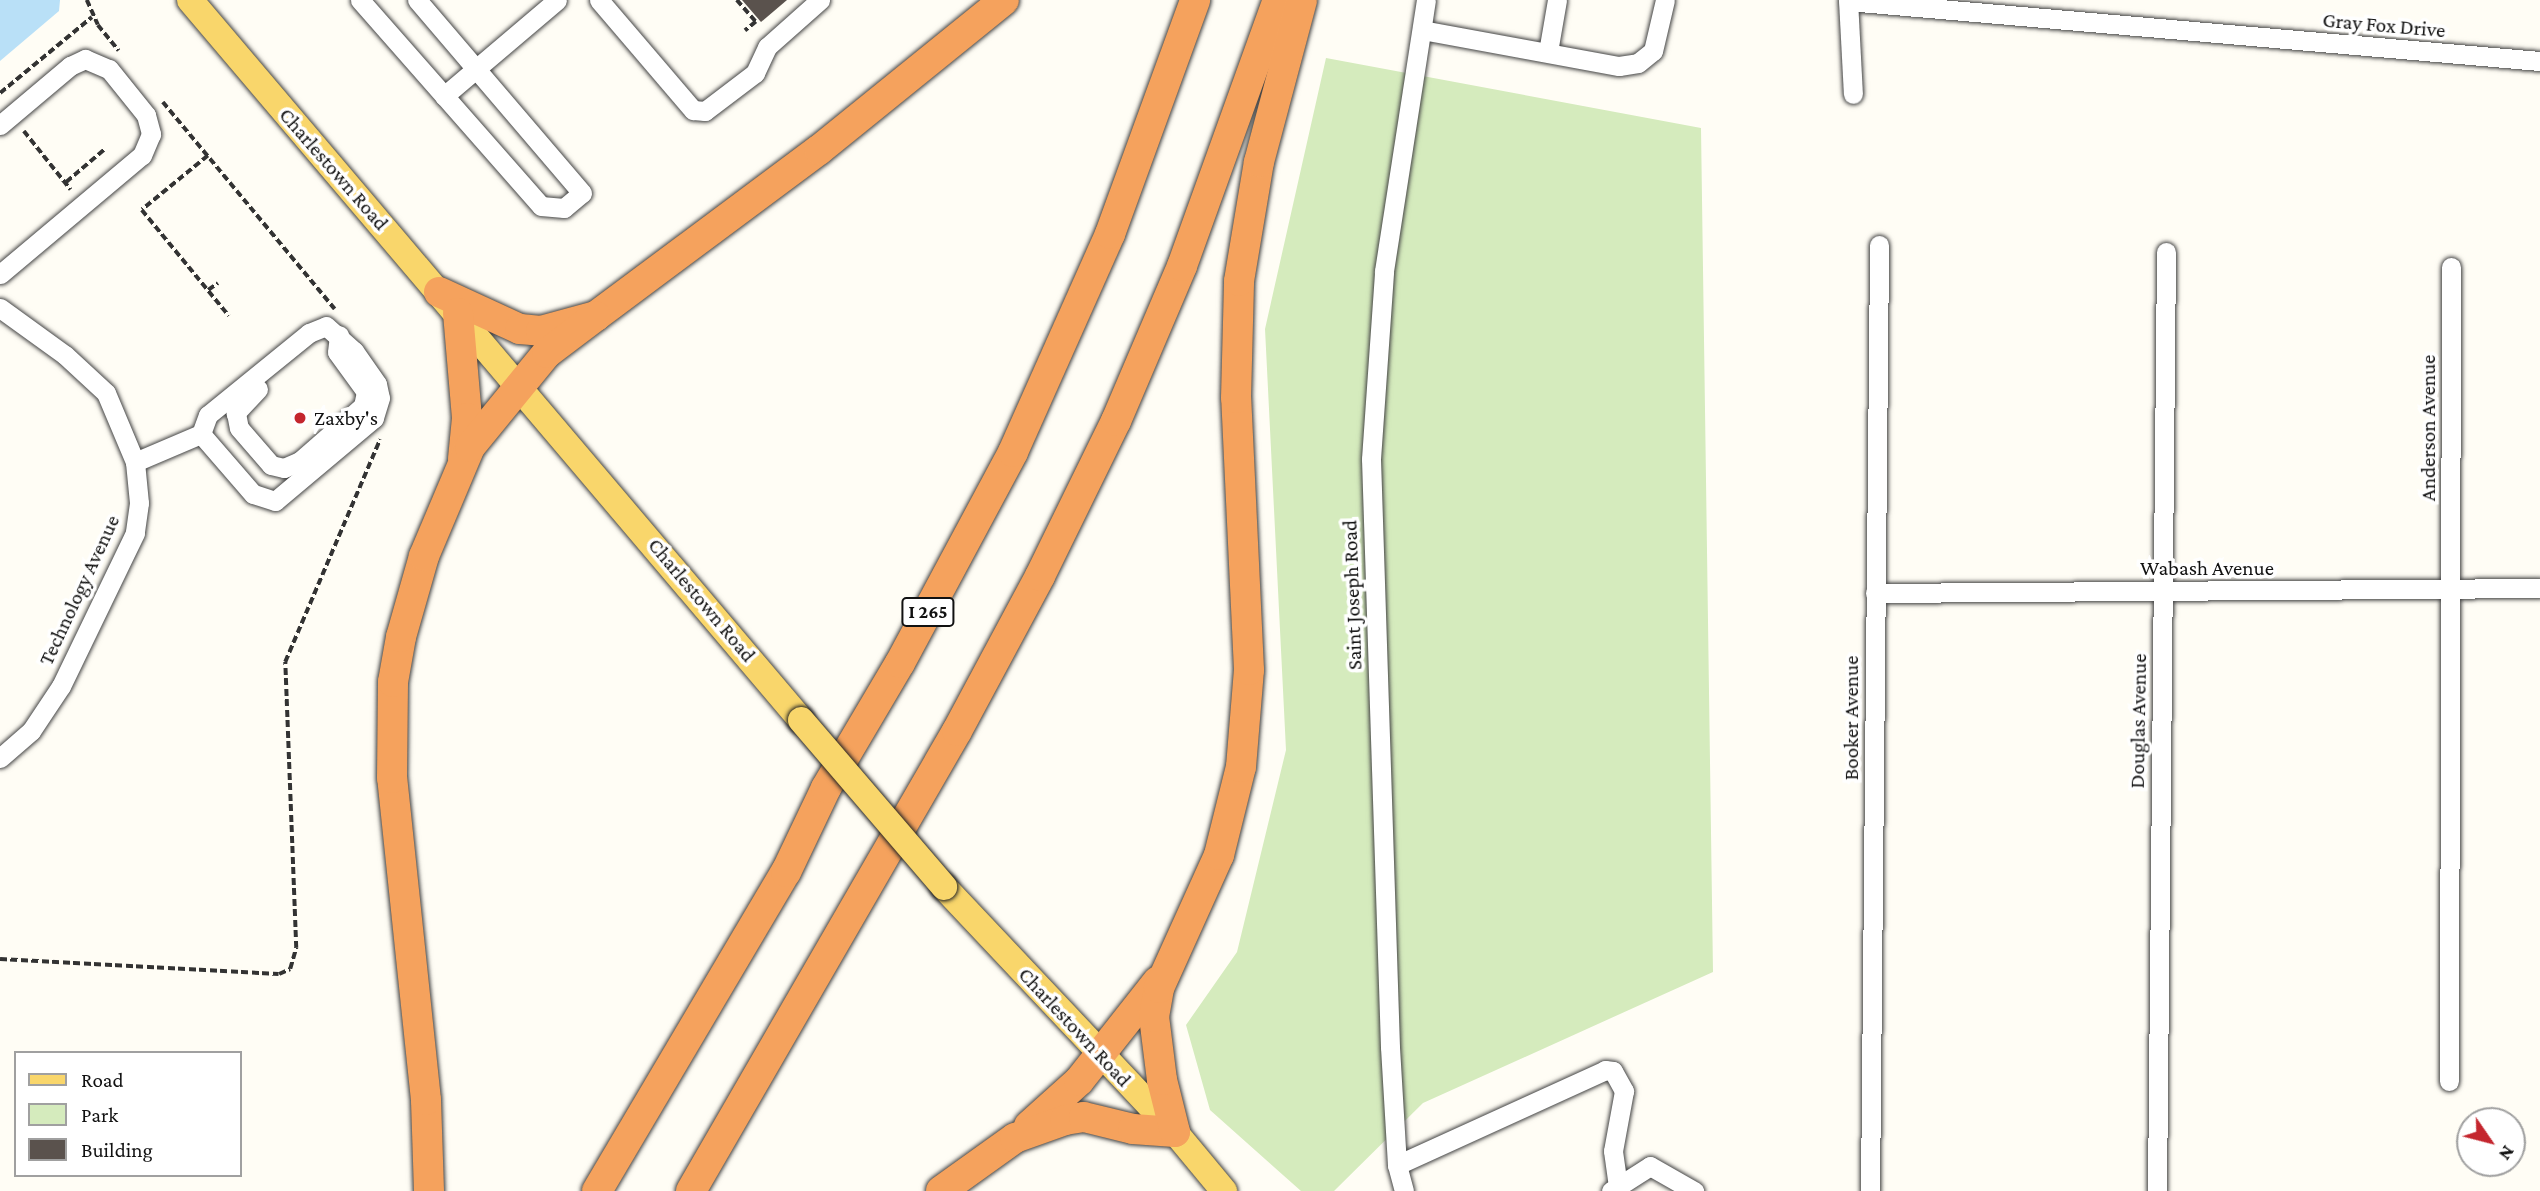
<!DOCTYPE html>
<style>
body{margin:0}
#map{position:relative;width:2540px;height:1191px;overflow:hidden;background:#fffdf5;font-family:"Crimson Pro",serif}
div>[style]{position:absolute}
.green>*{inset:0;background:#d5ebbd}
.water>*{inset:0;background:#b9e0f7}
.building>*{inset:0;background:#5a524d}
.path>*{height:3.5px;margin-top:-1.75px;transform-origin:0;background:repeating-linear-gradient(90deg,#333 0 7px,transparent 0 10.5px)}
.roads{filter:drop-shadow(0 0 2px #444) drop-shadow(0 0 2px #444)}
.minor>*{height:19px;margin:-9.5px;padding:0 9.5px;transform-origin:9.5px;border-radius:9.5px;background:#fff}
.major>*{height:26px;margin:-13px;padding:0 13px;transform-origin:13px;border-radius:13px;background:#f9d66b}
.highway>*{height:30px;margin:-15px;padding:0 15px;transform-origin:15px;border-radius:15px;background:#f5a25d}
.bridges{filter:drop-shadow(0 0 2px #222) drop-shadow(0 0 2px #222)}
.major-bridge>*{height:26px;margin:-13px;padding:0 13px;transform-origin:13px;border-radius:13px;background:#f9d66b}
.dots>*{width:19px;height:19px;translate:-50% -50%;box-sizing:border-box;border:4px solid #fff;border-radius:50%}
span{translate:-50% -50%;white-space:nowrap;text-align:center;line-height:1.15;-webkit-text-stroke:7px #fff;paint-order:stroke}
.shield-label span{padding:2px 5px;background:#fff;border:2px solid;border-radius:5px;-webkit-text-stroke-width:0}
.shield-label{font-size:19px;color:#111;font-weight:700}
.street-label{font-size:21px;color:#111}
.poi-label{font-size:21px;color:#111}
.left{translate:0 -50%;text-align:left}
.legend{position:absolute;left:14px;top:1051px;width:228px;height:126px;box-sizing:border-box;background:#fff;border:2px solid #a0a0a0;margin:0;padding:9px 12px;list-style:none;font-size:21px;color:#111}
.legend li{display:flex;align-items:center;gap:14px;height:35px}
.legend b{width:35px;border:2px solid #a0a0a0}
.north{position:absolute;left:2456px;top:1107px;width:70px;height:70px;box-sizing:border-box;background:#fff;border:2px solid #a0a0a0;border-radius:50%;rotate:125deg;font-size:19px;font-weight:700;line-height:28px;text-align:center;color:#111}
.north::after{content:'';display:block;margin:auto;width:24px;height:32px;background:#c4262e;clip-path:polygon(50% 0,100% 100%,50% 72%,0 100%)}
</style>
<div id="map">
<div class="green">
<i style="clip-path:polygon(1326px 58px,1701px 128px,1713px 972px,1423px 1103px,1334px 1191px,1301px 1191px,1210px 1110px,1186px 1025px,1237px 952px,1286px 750px,1265px 329px)"></i>
</div>
<div class="water">
<i style="clip-path:polygon(0 0,60px 0,59px 11px,0 61px)"></i>
</div>
<div class="building">
<i style="clip-path:polygon(742px 0,787px 0,761px 22px)"></i>
</div>
<div class="path">
<i style="left:87px;top:0;width:27px;rotate:66deg"></i>
<i style="left:98px;top:25px;width:33px;rotate:51deg"></i>
<i style="left:737px;top:0;width:29px;rotate:49deg"></i>
<i style="left:756px;top:22px;width:14px;rotate:141deg"></i>
<i style="left:0;top:93px;width:119px;rotate:-39.6deg"></i>
<i style="left:163px;top:102px;width:269px;rotate:50.3deg"></i>
<i style="left:24px;top:131px;width:75px;rotate:51.5deg"></i>
<i style="left:208px;top:156px;width:85px;rotate:140.7deg"></i>
<i style="left:142px;top:210px;width:137px;rotate:50.6deg"></i>
<i style="left:66px;top:182px;width:52px;rotate:-40.4deg"></i>
<i style="left:208px;top:290px;width:12px;rotate:-35deg"></i>
<i style="left:0;top:959px;width:279px;rotate:3.1deg"></i>
<i style="left:279px;top:974px;width:12px;rotate:-24deg"></i>
<i style="left:290px;top:969px;width:22px;rotate:-74deg"></i>
<i style="left:296px;top:948px;width:286px;rotate:-92.2deg"></i>
<i style="left:285px;top:662px;width:242px;rotate:-66.9deg"></i>
</div>
<div class="roads">
<div class="minor">
<i style="left:360px;top:0;width:274px;rotate:48.7deg"></i>
<i style="left:541px;top:206px;width:23px;rotate:5deg"></i>
<i style="left:564px;top:208px;width:23px;rotate:-40deg"></i>
<i style="left:582px;top:193px;width:254px;rotate:-130.5deg"></i>
<i style="left:599px;top:0;width:145px;rotate:49.5deg"></i>
<i style="left:693px;top:110px;width:12px;rotate:5deg"></i>
<i style="left:705px;top:111px;width:63px;rotate:-37.2deg"></i>
<i style="left:755px;top:73px;width:29px;rotate:-65deg"></i>
<i style="left:767px;top:47px;width:71px;rotate:-41.6deg"></i>
<i style="left:1848px;top:0;width:94px;rotate:87deg"></i>
<i style="left:1848px;top:1px;width:695px;rotate:4.96deg"></i>
<i style="left:1422px;top:30px;width:200px;rotate:10.4deg"></i>
<i style="left:1619px;top:66px;width:19px;rotate:-9deg"></i>
<i style="left:1638px;top:63px;width:19px;rotate:-39deg"></i>
<i style="left:1653px;top:51px;width:52px;rotate:-76.8deg"></i>
<i style="left:1548px;top:52px;width:53px;rotate:-80.2deg"></i>
<i style="left:444px;top:96px;width:148px;rotate:-40.3deg"></i>
<i style="left:0;top:125px;width:92px;rotate:-40.1deg"></i>
<i style="left:70px;top:66px;width:17px;rotate:-25deg"></i>
<i style="left:85px;top:59px;width:26px;rotate:23deg"></i>
<i style="left:109px;top:69px;width:59px;rotate:51.2deg"></i>
<i style="left:146px;top:115px;width:20px;rotate:75deg"></i>
<i style="left:151px;top:134px;width:23px;rotate:113deg"></i>
<i style="left:142px;top:155px;width:185px;rotate:140deg"></i>
<i style="left:0;top:308px;width:80px;rotate:35.9deg"></i>
<i style="left:65px;top:355px;width:56px;rotate:42.8deg"></i>
<i style="left:106px;top:393px;width:75px;rotate:67.2deg"></i>
<i style="left:135px;top:462px;width:41px;rotate:84.4deg"></i>
<i style="left:139px;top:503px;width:30px;rotate:98deg"></i>
<i style="left:135px;top:533px;width:170px;rotate:115.8deg"></i>
<i style="left:61px;top:686px;width:54px;rotate:123.7deg"></i>
<i style="left:31px;top:731px;width:41px;rotate:138.9deg"></i>
<i style="left:258px;top:389px;width:33px;rotate:133deg"></i>
<i style="left:236px;top:413px;width:15px;rotate:79deg"></i>
<i style="left:239px;top:428px;width:49px;rotate:49.1deg"></i>
<i style="left:271px;top:465px;width:13px;rotate:13deg"></i>
<i style="left:284px;top:468px;width:17px;rotate:-24deg"></i>
<i style="left:300px;top:461px;width:84px;rotate:-41.1deg"></i>
<i style="left:363px;top:406px;width:14px;rotate:-78deg"></i>
<i style="left:366px;top:392px;width:49px;rotate:-125.9deg"></i>
<i style="left:337px;top:352px;width:17px;rotate:-83deg"></i>
<i style="left:135px;top:462px;width:72px;rotate:-23deg"></i>
<i style="left:201px;top:434px;width:20px;rotate:-70deg"></i>
<i style="left:208px;top:415px;width:130px;rotate:-39.1deg"></i>
<i style="left:309px;top:333px;width:18px;rotate:-22deg"></i>
<i style="left:326px;top:326px;width:38px;rotate:42deg"></i>
<i style="left:354px;top:351px;width:40px;rotate:55.1deg"></i>
<i style="left:377px;top:384px;width:14px;rotate:78deg"></i>
<i style="left:380px;top:398px;width:21px;rotate:107deg"></i>
<i style="left:374px;top:418px;width:129px;rotate:140deg"></i>
<i style="left:275px;top:501px;width:23px;rotate:-162deg"></i>
<i style="left:253px;top:494px;width:79px;rotate:-130.9deg"></i>
<i style="left:1875px;top:593px;width:665px;rotate:-0.43deg"></i>
<i style="left:2449px;top:1081px;width:814px;rotate:-89.86deg"></i>
<i style="left:1397px;top:1165px;width:229px;rotate:-24.5deg"></i>
<i style="left:1605px;top:1070px;width:8px;rotate:7deg"></i>
<i style="left:1613px;top:1071px;width:23px;rotate:61deg"></i>
<i style="left:1624px;top:1091px;width:61px;rotate:100.4deg"></i>
<i style="left:1613px;top:1151px;width:34px;rotate:82deg"></i>
<i style="left:1404px;top:1191px;width:27px;rotate:-105deg"></i>
<i style="left:1397px;top:1165px;width:118px;rotate:-93.4deg"></i>
<i style="left:1390px;top:1047px;width:588px;rotate:-91.85deg"></i>
<i style="left:1371px;top:459px;width:188px;rotate:-86deg"></i>
<i style="left:1384px;top:271px;width:274px;rotate:-81.2deg"></i>
<i style="left:1611px;top:1191px;width:46px;rotate:-32.7deg"></i>
<i style="left:1650px;top:1166px;width:51px;rotate:29.6deg"></i>
<i style="left:1870px;top:1191px;width:946px;rotate:-89.45deg"></i>
<i style="left:2157px;top:1191px;width:939px;rotate:-89.45deg"></i>
</div>
<div class="major">
<i style="left:190px;top:0;width:944px;rotate:49.68deg"></i>
<i style="left:944px;top:887px;width:337px;rotate:46.7deg"></i>
<i style="left:1175px;top:1132px;width:77px;rotate:50.3deg"></i>
</div>
<div class="highway">
<i style="left:439px;top:292px;width:89px;rotate:24.6deg"></i>
<i style="left:520px;top:329px;width:21px;rotate:5deg"></i>
<i style="left:541px;top:331px;width:57px;rotate:-15.3deg"></i>
<i style="left:596px;top:316px;width:278px;rotate:-36.7deg"></i>
<i style="left:819px;top:150px;width:238px;rotate:-39deg"></i>
<i style="left:458px;top:313px;width:105px;rotate:85.1deg"></i>
<i style="left:467px;top:418px;width:41px;rotate:95.6deg"></i>
<i style="left:1029px;top:1126px;width:67px;rotate:-42deg"></i>
<i style="left:1079px;top:1081px;width:127px;rotate:-51.7deg"></i>
<i style="left:429px;top:1191px;width:91px;rotate:-91.9deg"></i>
<i style="left:426px;top:1100px;width:324px;rotate:-96deg"></i>
<i style="left:392px;top:778px;width:96px;rotate:-89.4deg"></i>
<i style="left:393px;top:682px;width:46px;rotate:-79.9deg"></i>
<i style="left:401px;top:637px;width:84px;rotate:-74.1deg"></i>
<i style="left:424px;top:556px;width:118px;rotate:-67.1deg"></i>
<i style="left:470px;top:447px;width:122px;rotate:-50.7deg"></i>
<i style="left:547px;top:353px;width:61px;rotate:-37.1deg"></i>
<i style="left:597px;top:1191px;width:371px;rotate:-59.4deg"></i>
<i style="left:786px;top:872px;width:93px;rotate:-64.5deg"></i>
<i style="left:826px;top:788px;width:145px;rotate:-59.4deg"></i>
<i style="left:900px;top:663px;width:239px;rotate:-61.8deg"></i>
<i style="left:1013px;top:452px;width:239px;rotate:-66deg"></i>
<i style="left:1110px;top:234px;width:249px;rotate:-70deg"></i>
<i style="left:691px;top:1191px;width:531px;rotate:-59.96deg"></i>
<i style="left:957px;top:731px;width:176px;rotate:-61.8deg"></i>
<i style="left:1040px;top:576px;width:173px;rotate:-63.9deg"></i>
<i style="left:1116px;top:421px;width:168px;rotate:-66.9deg"></i>
<i style="left:1182px;top:266px;width:283px;rotate:-70.2deg"></i>
<i style="left:941px;top:1191px;width:91px;rotate:-35.6deg"></i>
<i style="left:1015px;top:1138px;width:53px;rotate:-19.8deg"></i>
<i style="left:1065px;top:1120px;width:19px;rotate:-9deg"></i>
<i style="left:1084px;top:1117px;width:50px;rotate:13.8deg"></i>
<i style="left:1133px;top:1129px;width:42px;rotate:4.1deg"></i>
<i style="left:1175px;top:1132px;width:54px;rotate:-104deg"></i>
<i style="left:1162px;top:1080px;width:64px;rotate:-97.2deg"></i>
<i style="left:1154px;top:1017px;width:29px;rotate:-80deg"></i>
<i style="left:1159px;top:988px;width:146px;rotate:-65.7deg"></i>
<i style="left:1219px;top:855px;width:91px;rotate:-76deg"></i>
<i style="left:1241px;top:767px;width:97px;rotate:-85.3deg"></i>
<i style="left:1249px;top:670px;width:272px;rotate:-92.7deg"></i>
<i style="left:1236px;top:398px;width:117px;rotate:-88.5deg"></i>
<i style="left:1239px;top:281px;width:121px;rotate:-80.5deg"></i>
<i style="left:1259px;top:162px;width:168px;rotate:-75.1deg"></i>
</div>
</div>
<div class="bridges">
<div class="major-bridge">
<i style="left:801px;top:720px;width:220px;rotate:49.4deg"></i>
</div>
</div>
<div class="dots">
<i style="left:300px;top:418px;background:#c4262e"></i>
</div>
<div class="shield-label">
<span style="left:928px;top:612px">I 265</span>
</div>
<div class="street-label">
<span style="left:2384px;top:25px;rotate:5deg">Gray Fox Drive</span>
<span style="left:334px;top:169px;rotate:49deg">Charlestown Road</span>
<span style="left:2428px;top:428px;rotate:-90deg">Anderson Avenue</span>
<span style="left:2207px;top:568px">Wabash Avenue</span>
<span style="left:79px;top:590px;rotate:-65deg">Technology Avenue</span>
<span style="left:1352px;top:595px;rotate:-92deg">Saint Joseph Road</span>
<span style="left:702px;top:600px;rotate:50deg">Charlestown Road</span>
<span style="left:1851px;top:718px;rotate:-90deg">Booker Avenue</span>
<span style="left:2138px;top:721px;rotate:-89deg">Douglas Avenue</span>
<span style="left:1075px;top:1027px;rotate:47deg">Charlestown Road</span>
</div>
<div class="poi-label">
<span class="left" style="left:314px;top:418px">Zaxby's</span>
</div>
<ul class="legend">
<li><b style="height:9px;background:#f9d66b"></b>Road</li>
<li><b style="height:19px;background:#d5ebbd"></b>Park</li>
<li><b style="height:19px;background:#5a524d"></b>Building</li>
</ul>
<div class="north">N</div>
</div>
